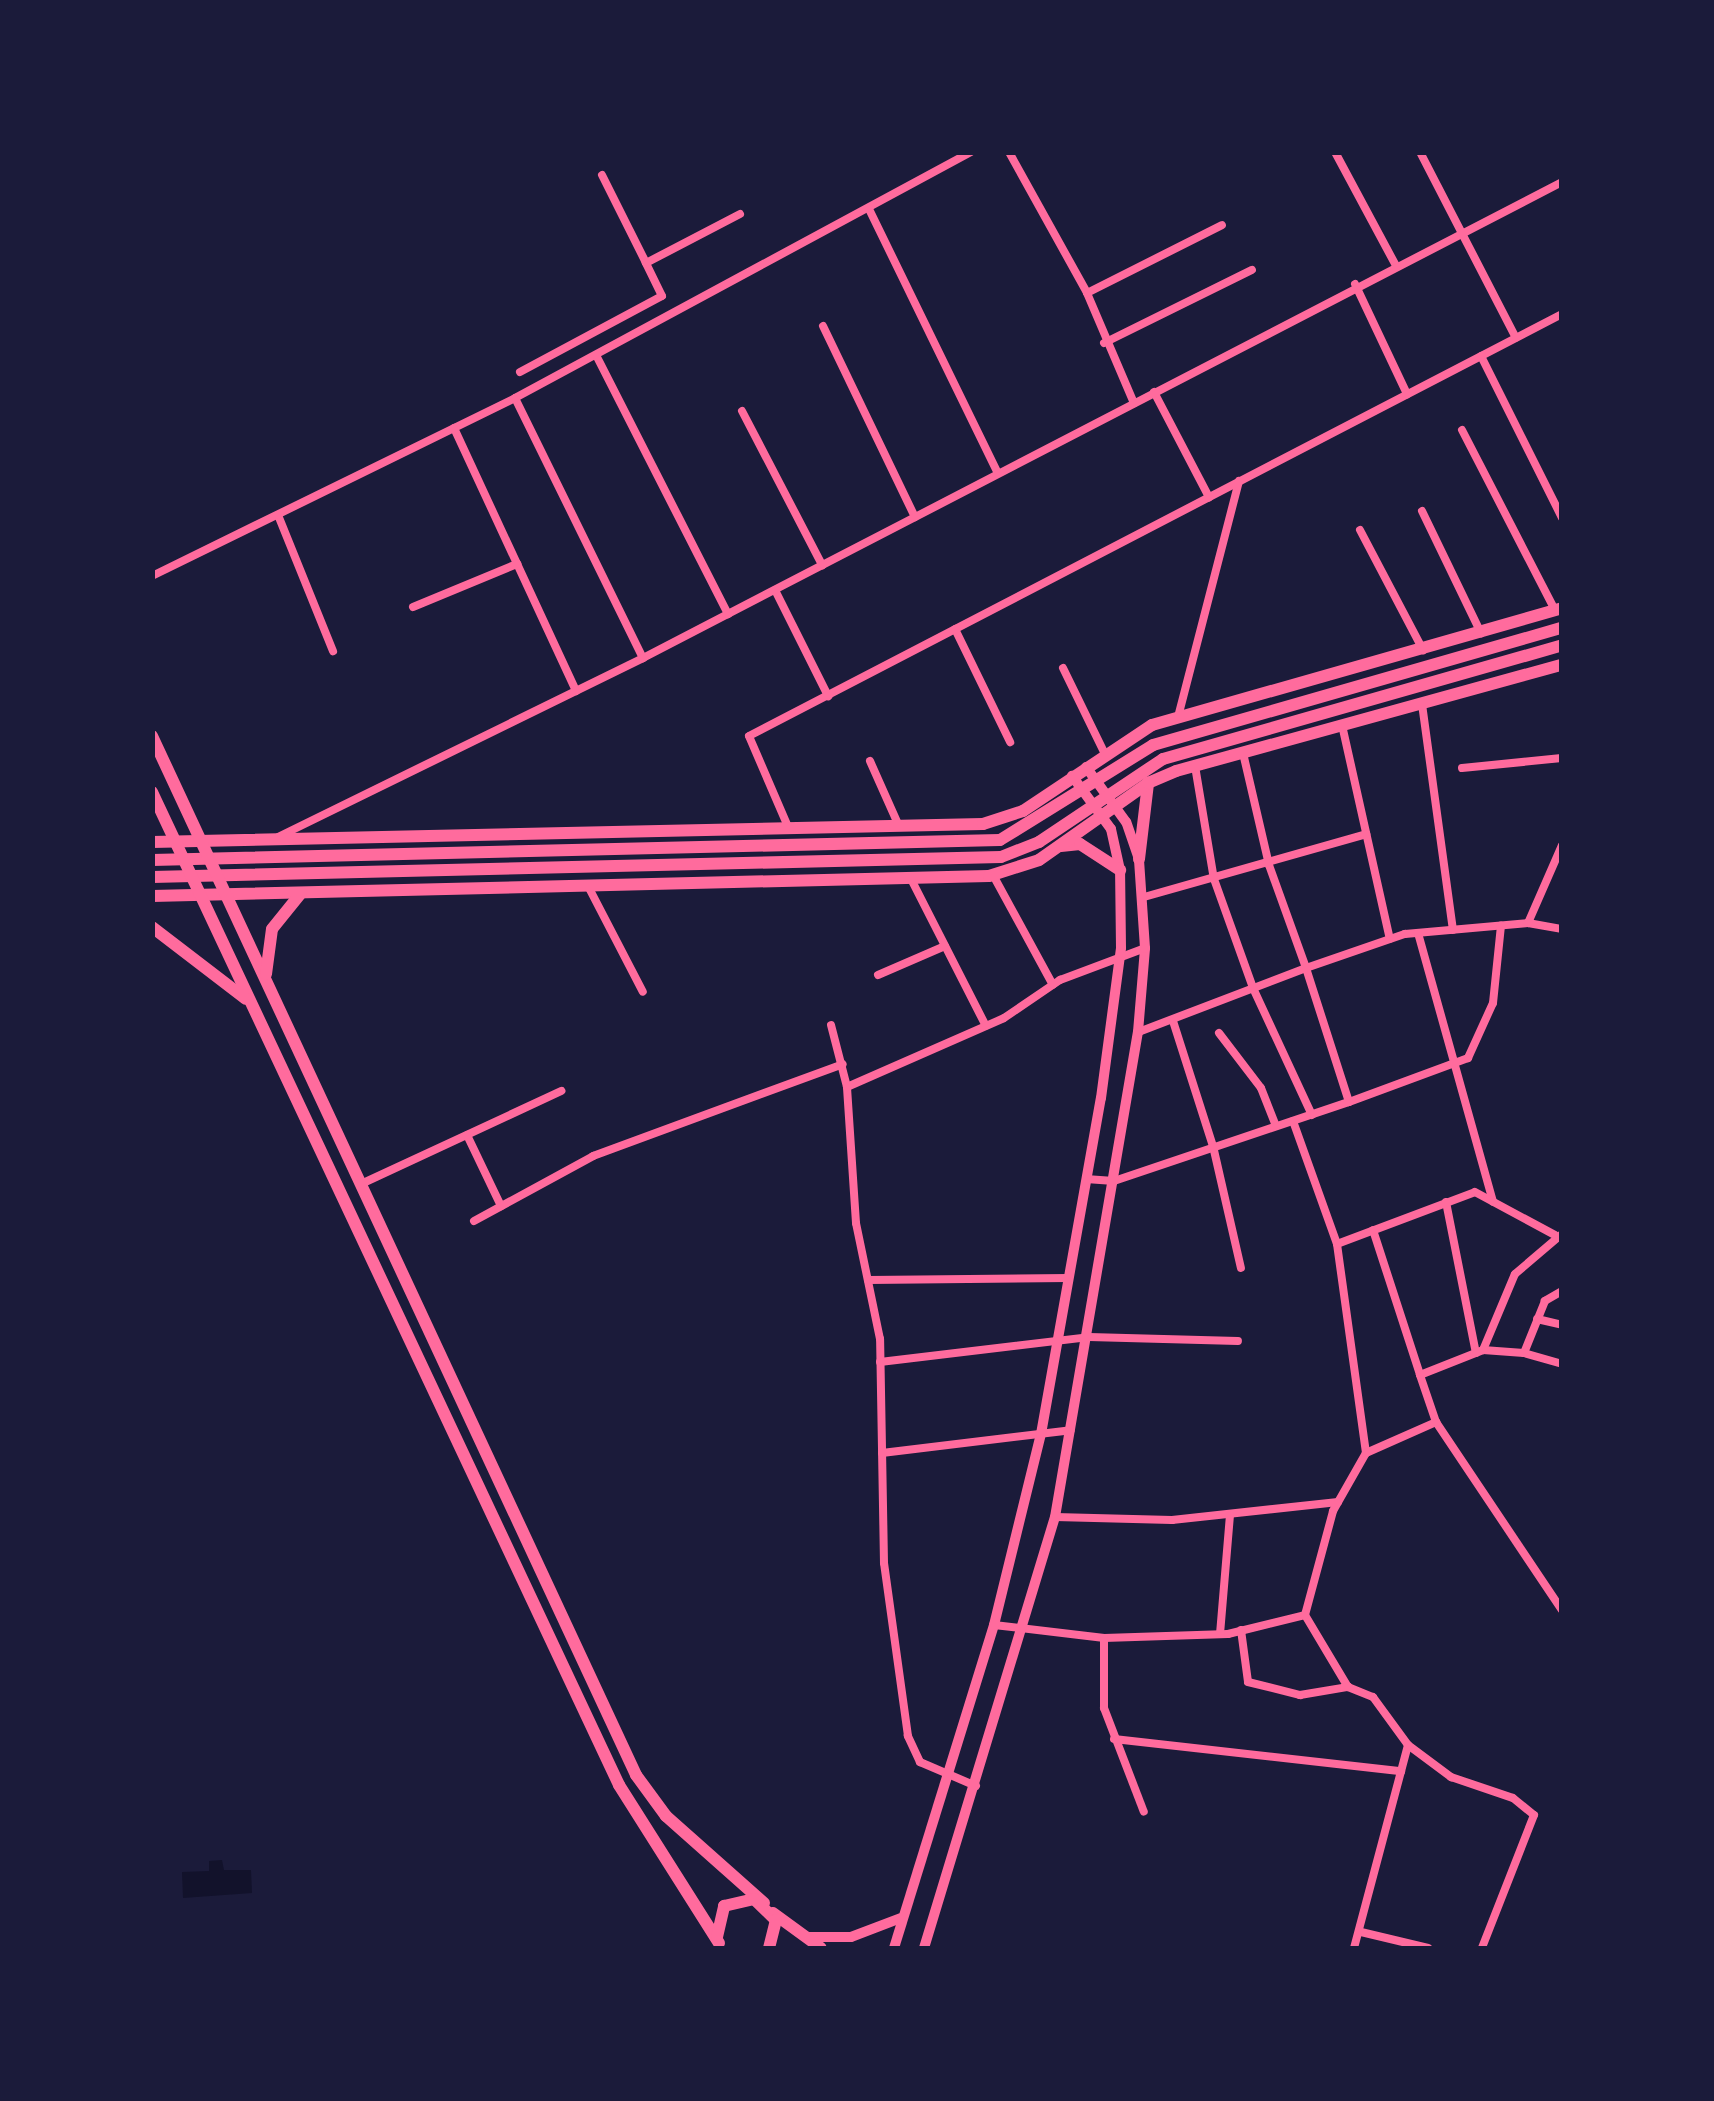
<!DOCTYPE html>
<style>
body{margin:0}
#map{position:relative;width:1714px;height:2101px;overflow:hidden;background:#1b1b3a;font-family:Inter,sans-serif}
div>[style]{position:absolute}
.water>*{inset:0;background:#12122b}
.minor>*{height:8px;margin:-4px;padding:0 4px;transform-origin:4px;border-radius:4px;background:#ff6b9d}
.tertiary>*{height:10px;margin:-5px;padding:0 5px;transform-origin:5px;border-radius:5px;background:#ff6b9d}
.primary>*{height:12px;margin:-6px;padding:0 6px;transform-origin:6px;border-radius:6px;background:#ff6b9d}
.trunk>*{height:12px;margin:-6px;padding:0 6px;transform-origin:6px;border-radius:6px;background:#ff6b9d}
span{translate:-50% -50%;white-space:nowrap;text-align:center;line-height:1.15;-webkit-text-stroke:9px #1b1b3a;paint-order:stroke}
.frame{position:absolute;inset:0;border:155px solid #1b1b3a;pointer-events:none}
</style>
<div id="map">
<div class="water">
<i style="clip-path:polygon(222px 1860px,224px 1870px,251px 1870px,252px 1893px,183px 1898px,182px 1872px,209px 1871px,209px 1861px)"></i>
</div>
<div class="minor">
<i style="left:1009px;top:152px;width:161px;rotate:61deg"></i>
<i style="left:1087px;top:293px;width:120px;rotate:66.9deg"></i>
<i style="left:1335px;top:152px;width:129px;rotate:61.8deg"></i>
<i style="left:1420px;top:152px;width:209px;rotate:62.7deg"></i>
<i style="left:602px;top:175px;width:98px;rotate:63.4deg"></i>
<i style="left:646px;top:263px;width:106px;rotate:-27.5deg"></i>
<i style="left:869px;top:209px;width:294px;rotate:64deg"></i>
<i style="left:1355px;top:284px;width:122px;rotate:64.7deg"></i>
<i style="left:1087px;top:293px;width:151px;rotate:-26.7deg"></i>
<i style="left:823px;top:326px;width:212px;rotate:64.3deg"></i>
<i style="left:1104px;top:343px;width:165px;rotate:-26.3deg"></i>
<i style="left:596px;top:355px;width:291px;rotate:63deg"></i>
<i style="left:1481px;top:356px;width:181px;rotate:63.4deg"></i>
<i style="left:520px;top:372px;width:161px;rotate:-28.2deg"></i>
<i style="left:662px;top:296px;width:37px;rotate:-116deg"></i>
<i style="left:1154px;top:392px;width:119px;rotate:62.4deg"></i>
<i style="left:515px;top:398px;width:290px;rotate:63.8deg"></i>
<i style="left:742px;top:411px;width:174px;rotate:62.5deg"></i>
<i style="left:454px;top:428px;width:290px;rotate:65.1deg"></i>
<i style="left:1462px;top:430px;width:203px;rotate:62.7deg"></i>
<i style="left:1422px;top:511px;width:136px;rotate:64.2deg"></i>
<i style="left:278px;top:515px;width:147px;rotate:68deg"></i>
<i style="left:1360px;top:530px;width:136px;rotate:62.3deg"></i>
<i style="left:152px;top:576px;width:404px;rotate:-26.1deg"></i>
<i style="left:515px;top:398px;width:518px;rotate:-28.35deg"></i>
<i style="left:775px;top:590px;width:119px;rotate:63.4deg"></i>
<i style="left:413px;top:607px;width:113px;rotate:-22.5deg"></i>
<i style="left:955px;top:629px;width:126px;rotate:64deg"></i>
<i style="left:1063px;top:668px;width:96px;rotate:64deg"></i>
<i style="left:1422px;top:704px;width:228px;rotate:82.2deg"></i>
<i style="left:1178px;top:717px;width:244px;rotate:-75.5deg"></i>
<i style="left:1342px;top:725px;width:219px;rotate:77.4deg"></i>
<i style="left:1243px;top:753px;width:115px;rotate:76.9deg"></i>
<i style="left:1269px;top:865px;width:109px;rotate:70.2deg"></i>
<i style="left:1306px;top:968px;width:105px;rotate:-19deg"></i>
<i style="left:1405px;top:934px;width:123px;rotate:-5.1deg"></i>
<i style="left:1528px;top:923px;width:35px;rotate:10deg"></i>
<i style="left:870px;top:761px;width:71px;rotate:66deg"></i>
<i style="left:1195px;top:766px;width:115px;rotate:80.5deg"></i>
<i style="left:1214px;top:879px;width:116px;rotate:70.3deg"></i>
<i style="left:1253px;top:988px;width:140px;rotate:65.1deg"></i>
<i style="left:1462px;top:768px;width:100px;rotate:-5.7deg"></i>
<i style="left:789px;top:829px;width:101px;rotate:-113.3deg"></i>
<i style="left:749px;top:736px;width:916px;rotate:-27.43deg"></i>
<i style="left:278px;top:837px;width:407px;rotate:-26.1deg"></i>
<i style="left:643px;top:658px;width:1035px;rotate:-27.38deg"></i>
<i style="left:993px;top:875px;width:125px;rotate:61.4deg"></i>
<i style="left:910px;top:877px;width:167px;rotate:63deg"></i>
<i style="left:588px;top:886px;width:119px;rotate:62.6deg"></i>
<i style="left:1144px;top:897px;width:231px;rotate:-15.8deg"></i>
<i style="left:1528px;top:923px;width:85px;rotate:-66.4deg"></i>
<i style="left:1418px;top:933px;width:279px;rotate:74.4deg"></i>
<i style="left:878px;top:975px;width:73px;rotate:-23.4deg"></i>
<i style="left:1173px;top:1021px;width:131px;rotate:72.3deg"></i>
<i style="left:1213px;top:1146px;width:125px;rotate:77.1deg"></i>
<i style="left:831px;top:1025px;width:64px;rotate:75.5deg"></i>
<i style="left:1219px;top:1033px;width:69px;rotate:52.6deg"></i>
<i style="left:1261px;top:1088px;width:41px;rotate:68.5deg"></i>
<i style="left:1349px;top:1102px;width:127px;rotate:-20.3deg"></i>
<i style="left:1468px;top:1058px;width:60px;rotate:-65.6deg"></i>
<i style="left:1493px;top:1003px;width:78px;rotate:-84.1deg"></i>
<i style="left:1293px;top:1121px;width:131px;rotate:70.3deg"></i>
<i style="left:467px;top:1135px;width:79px;rotate:64.4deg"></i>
<i style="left:1086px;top:1179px;width:28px;rotate:4deg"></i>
<i style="left:1114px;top:1181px;width:248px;rotate:-18.6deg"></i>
<i style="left:1349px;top:1102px;width:141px;rotate:-107.8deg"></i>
<i style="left:1306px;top:968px;width:180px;rotate:159.1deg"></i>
<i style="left:361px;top:1184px;width:221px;rotate:-24.9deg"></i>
<i style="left:1446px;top:1202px;width:154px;rotate:78.8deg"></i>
<i style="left:474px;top:1221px;width:136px;rotate:-28.6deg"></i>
<i style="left:593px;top:1156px;width:266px;rotate:-20.2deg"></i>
<i style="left:1373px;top:1230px;width:152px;rotate:72deg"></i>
<i style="left:868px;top:1280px;width:200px;rotate:-0.6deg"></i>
<i style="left:1562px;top:1291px;width:20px;rotate:150deg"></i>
<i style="left:1545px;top:1301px;width:56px;rotate:112deg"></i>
<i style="left:1524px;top:1353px;width:40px;rotate:16deg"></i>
<i style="left:1537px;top:1319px;width:26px;rotate:13deg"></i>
<i style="left:1483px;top:1350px;width:41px;rotate:4.2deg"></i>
<i style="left:880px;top:1362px;width:210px;rotate:-6.8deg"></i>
<i style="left:1089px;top:1337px;width:149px;rotate:1.5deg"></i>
<i style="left:1436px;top:1422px;width:226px;rotate:56.2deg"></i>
<i style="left:882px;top:1453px;width:190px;rotate:-6.9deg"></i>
<i style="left:1366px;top:1453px;width:211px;rotate:-97.9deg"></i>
<i style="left:1337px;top:1244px;width:147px;rotate:-20.6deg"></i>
<i style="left:1475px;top:1192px;width:91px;rotate:28.3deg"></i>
<i style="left:1055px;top:1517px;width:117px;rotate:1.5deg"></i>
<i style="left:1172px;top:1520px;width:167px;rotate:-6.2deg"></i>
<i style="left:1305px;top:1615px;width:84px;rotate:59.2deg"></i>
<i style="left:994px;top:1625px;width:111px;rotate:6.7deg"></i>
<i style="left:1104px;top:1638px;width:124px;rotate:-1.8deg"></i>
<i style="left:1228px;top:1634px;width:79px;rotate:-13.9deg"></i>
<i style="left:1305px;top:1615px;width:108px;rotate:-74.9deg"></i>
<i style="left:1333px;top:1511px;width:67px;rotate:-60.4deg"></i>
<i style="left:1366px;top:1453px;width:77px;rotate:-23.9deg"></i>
<i style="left:1436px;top:1422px;width:50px;rotate:-108.8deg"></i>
<i style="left:1420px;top:1375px;width:68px;rotate:-21.6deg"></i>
<i style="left:1483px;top:1350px;width:82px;rotate:-67.2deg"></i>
<i style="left:1515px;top:1274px;width:62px;rotate:-40.4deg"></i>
<i style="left:1241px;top:1630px;width:52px;rotate:82.3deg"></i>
<i style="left:1248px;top:1682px;width:54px;rotate:14deg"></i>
<i style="left:1300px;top:1695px;width:49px;rotate:-9.5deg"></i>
<i style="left:1348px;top:1687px;width:27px;rotate:22deg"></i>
<i style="left:1373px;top:1697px;width:59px;rotate:53.9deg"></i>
<i style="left:1408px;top:1745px;width:54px;rotate:36.7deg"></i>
<i style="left:1451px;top:1777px;width:65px;rotate:18.7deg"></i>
<i style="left:1513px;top:1798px;width:27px;rotate:39deg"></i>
<i style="left:1534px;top:1815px;width:143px;rotate:111.4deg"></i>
<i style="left:1220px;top:1634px;width:119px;rotate:-85.2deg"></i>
<i style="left:1104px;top:1638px;width:70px;rotate:90deg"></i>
<i style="left:1104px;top:1708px;width:111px;rotate:69deg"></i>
<i style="left:1114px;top:1739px;width:289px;rotate:6.4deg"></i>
<i style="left:976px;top:1786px;width:61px;rotate:-156.8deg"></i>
<i style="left:920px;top:1762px;width:29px;rotate:-115deg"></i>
<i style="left:908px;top:1736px;width:175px;rotate:-97.9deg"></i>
<i style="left:884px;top:1563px;width:224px;rotate:-91deg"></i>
<i style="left:880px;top:1339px;width:118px;rotate:-101.7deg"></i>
<i style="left:856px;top:1223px;width:136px;rotate:-93.8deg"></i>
<i style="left:847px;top:1087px;width:171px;rotate:-23.7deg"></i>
<i style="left:1004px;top:1018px;width:68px;rotate:-34.2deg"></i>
<i style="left:1060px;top:980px;width:91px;rotate:-20.6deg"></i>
<i style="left:1361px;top:1932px;width:69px;rotate:13.4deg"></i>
<i style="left:1354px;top:1948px;width:210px;rotate:-75.1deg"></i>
</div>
<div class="tertiary">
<i style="left:806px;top:1937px;width:45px"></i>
<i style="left:851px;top:1937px;width:53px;rotate:-20.8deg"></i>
<i style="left:894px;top:1948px;width:338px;rotate:-72.8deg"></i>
<i style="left:994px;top:1625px;width:197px;rotate:-76.2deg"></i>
<i style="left:1041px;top:1434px;width:341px;rotate:-79.9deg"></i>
<i style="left:1101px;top:1098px;width:151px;rotate:-82.4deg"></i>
<i style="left:1121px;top:948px;width:78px;rotate:-90.7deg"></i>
<i style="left:1120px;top:870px;width:42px;rotate:-102.4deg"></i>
<i style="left:1111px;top:829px;width:66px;rotate:-126.3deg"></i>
<i style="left:924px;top:1948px;width:450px;rotate:-73.1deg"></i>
<i style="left:1055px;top:1517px;width:492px;rotate:-80.3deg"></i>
<i style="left:1138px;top:1032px;width:84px;rotate:-85.2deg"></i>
<i style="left:1145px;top:948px;width:89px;rotate:-93.9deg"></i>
<i style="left:1139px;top:859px;width:39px;rotate:-109deg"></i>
<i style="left:1126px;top:822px;width:68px;rotate:-126deg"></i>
</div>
<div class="primary">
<i style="left:152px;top:842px;width:831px;rotate:-1.24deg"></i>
<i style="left:983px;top:824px;width:42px;rotate:-18deg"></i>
<i style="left:1023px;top:811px;width:155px;rotate:-33.7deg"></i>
<i style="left:1152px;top:725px;width:426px;rotate:-15.9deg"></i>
<i style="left:1061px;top:846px;width:19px;rotate:-6deg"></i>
<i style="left:1080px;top:844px;width:48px;rotate:33deg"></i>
<i style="left:1139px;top:859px;width:77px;rotate:-83.2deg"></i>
<i style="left:152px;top:860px;width:848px;rotate:-1.35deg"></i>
<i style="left:1000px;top:840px;width:180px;rotate:-31.8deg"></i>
<i style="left:1153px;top:745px;width:425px;rotate:-16deg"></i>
<i style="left:152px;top:877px;width:849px;rotate:-1.35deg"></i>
<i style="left:1001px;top:857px;width:41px;rotate:-21.5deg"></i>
<i style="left:1039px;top:842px;width:149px;rotate:-33.8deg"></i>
<i style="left:1163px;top:759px;width:415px;rotate:-15.9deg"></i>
<i style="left:152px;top:896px;width:837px;rotate:-1.37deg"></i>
<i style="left:989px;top:876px;width:52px;rotate:-17.7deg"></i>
<i style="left:1039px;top:860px;width:133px;rotate:-35.2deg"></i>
<i style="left:1148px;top:783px;width:30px;rotate:-23deg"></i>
<i style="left:1176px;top:771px;width:400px;rotate:-15.4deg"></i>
</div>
<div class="trunk">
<i style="left:152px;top:736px;width:1146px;rotate:65.02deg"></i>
<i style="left:636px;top:1775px;width:51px;rotate:53.8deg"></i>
<i style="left:666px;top:1816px;width:131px;rotate:41.6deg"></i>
<i style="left:152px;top:792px;width:1097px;rotate:64.81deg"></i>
<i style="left:619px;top:1785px;width:187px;rotate:57.7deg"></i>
<i style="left:152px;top:927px;width:118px;rotate:37.5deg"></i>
<i style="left:266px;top:974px;width:45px;rotate:-82.4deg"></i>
<i style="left:272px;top:929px;width:46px;rotate:-51.1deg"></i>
<i style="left:773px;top:1913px;width:59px;rotate:36.1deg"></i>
<i style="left:717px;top:1937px;width:32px;rotate:-77deg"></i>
<i style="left:724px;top:1906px;width:31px;rotate:-13deg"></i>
<i style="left:754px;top:1899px;width:30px;rotate:44deg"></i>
<i style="left:776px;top:1920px;width:29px;rotate:104deg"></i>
</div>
<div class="frame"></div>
</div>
